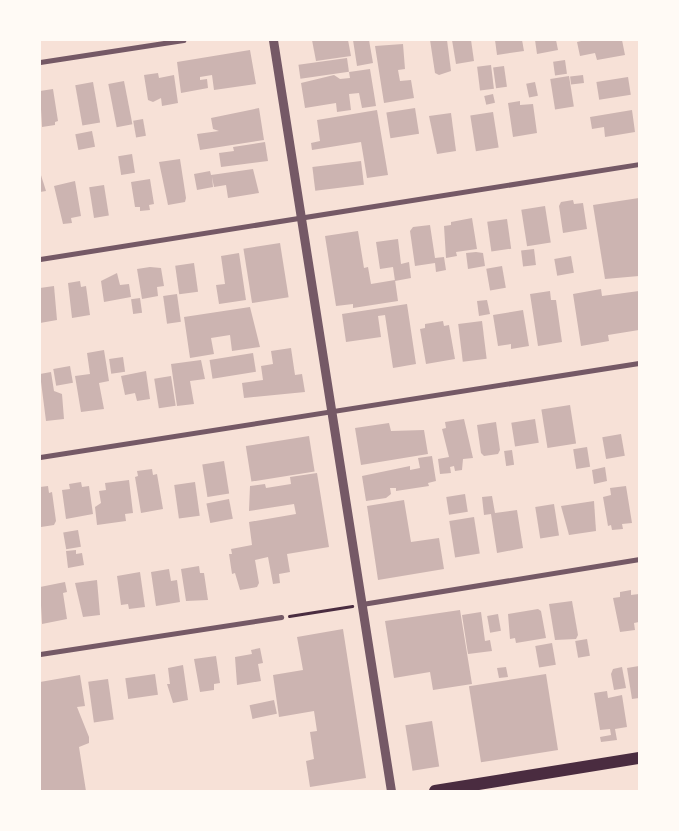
<!DOCTYPE html>
<style>
body{margin:0}
#map{position:relative;width:679px;height:831px;overflow:hidden;background:#f7e1d7;font-family:"Varela Round",sans-serif}
div>[style]{position:absolute}
.building>*{inset:0;background:#ccb4b1;transform-origin:0 0}
.path>*{height:3px;margin:-1.5px;padding:0 1.5px;transform-origin:1.5px;border-radius:1.5px;background:#4a2c40}
.minor>*{height:5px;margin:-2.5px;padding:0 2.5px;transform-origin:2.5px;border-radius:2.5px;background:#755966}
.tertiary>*{height:9px;margin:-4.5px;padding:0 4.5px;transform-origin:4.5px;border-radius:4.5px;background:#755966}
.primary>*{height:12px;margin:-6px;padding:0 6px;transform-origin:6px;border-radius:6px;background:#4a2c40}
span{translate:-50% -50%;white-space:nowrap;text-align:center;line-height:1.15;-webkit-text-stroke:4.5px #fffaf5;paint-order:stroke}
.frame{position:absolute;inset:0;border:41px solid #fffaf5;pointer-events:none}
</style>
<div id="map">
<div class="building">
<i style="clip-path:polygon(312px 40px,348px 40px,351px 56px,316px 61px)"></i>
<i style="clip-path:polygon(353px 40px,369px 40px,373px 63px,357px 66px)"></i>
<i style="clip-path:polygon(430px 40px,447px 40px,451px 71px,439px 75px,435px 73px)"></i>
<i style="clip-path:polygon(452px 40px,471px 40px,474px 61px,456px 64px)"></i>
<i style="clip-path:polygon(495px 40px,522px 40px,524px 51px,497px 55px)"></i>
<i style="clip-path:polygon(535px 40px,556px 40px,558px 50px,537px 54px)"></i>
<i style="clip-path:polygon(585px 40px,622px 40px,625px 55px,597px 60px,595px 53px,580px 56px,577px 42px)"></i>
<i style="clip-path:polygon(403px 44px,405px 69px,398px 70px,400px 81px,411px 80px,414px 98px,384px 103px,375px 46px)"></i>
<i style="clip-path:polygon(250px 50px,256px 84px,214px 90px,212px 75px,200px 77px,200px 80px,207px 79px,208px 88px,181px 93px,177px 62px)"></i>
<i style="left:347px;top:58px;width:14px;height:49px;rotate:82deg"></i>
<i style="left:565px;top:60px;width:14px;height:12px;rotate:82deg"></i>
<i style="left:491px;top:65px;width:24px;height:14px;rotate:83deg"></i>
<i style="left:504px;top:66px;width:21px;height:11px;rotate:82deg"></i>
<i style="clip-path:polygon(370px 69px,376px 106px,362px 108px,359px 93px,349px 94px,351px 110px,337px 112px,336px 103px,305px 108px,301px 83px,334px 75px,340px 79px,350px 78px,349px 72px)"></i>
<i style="clip-path:polygon(158px 73px,159px 78px,174px 75px,178px 103px,162px 106px,161px 98px,153px 102px,148px 100px,144px 75px)"></i>
<i style="left:583px;top:75px;width:8px;height:13px;rotate:83deg"></i>
<i style="left:569px;top:76px;width:31px;height:19px;rotate:81deg"></i>
<i style="left:628px;top:77px;width:18px;height:32px;rotate:81deg"></i>
<i style="left:124px;top:81px;width:44px;height:16px;rotate:79deg"></i>
<i style="left:93px;top:82px;width:41px;height:18px;rotate:80deg"></i>
<i style="left:535px;top:82px;width:14px;height:9px;rotate:78deg"></i>
<i style="clip-path:polygon(53px 89px,58px 121px,55px 122px,55px 125px,42px 127px,40px 91px)"></i>
<i style="left:493px;top:94px;width:9px;height:9px;rotate:77deg"></i>
<i style="clip-path:polygon(520px 101px,520px 105px,533px 104px,537px 133px,513px 137px,508px 103px)"></i>
<i style="clip-path:polygon(259px 108px,264px 140px,200px 150px,197px 134px,219px 131px,213px 129px,211px 118px)"></i>
<i style="left:415px;top:108px;width:26px;height:29px;rotate:81deg"></i>
<i style="clip-path:polygon(377px 110px,388px 175px,367px 178px,361px 142px,312px 150px,311px 143px,320px 141px,317px 120px)"></i>
<i style="clip-path:polygon(632px 110px,635px 132px,605px 137px,604px 127px,592px 129px,590px 117px)"></i>
<i style="left:493px;top:112px;width:36px;height:23px;rotate:81deg"></i>
<i style="clip-path:polygon(451px 113px,456px 151px,437px 154px,429px 116px)"></i>
<i style="left:143px;top:119px;width:17px;height:10px;rotate:80deg"></i>
<i style="left:92px;top:131px;width:16px;height:17px;rotate:79deg"></i>
<i style="clip-path:polygon(265px 142px,268px 161px,221px 167px,219px 153px,234px 151px,233px 147px)"></i>
<i style="left:132px;top:154px;width:19px;height:14px;rotate:81deg"></i>
<i style="clip-path:polygon(180px 159px,186px 198px,185px 202px,168px 205px,159px 162px)"></i>
<i style="left:361px;top:161px;width:24px;height:49px;rotate:83deg"></i>
<i style="clip-path:polygon(253px 169px,259px 193px,228px 198px,226px 185px,214px 187px,212px 177px,213px 187px,197px 190px,194px 174px,210px 171px,211px 175px)"></i>
<i style="clip-path:polygon(40px 172px,46px 191px,40px 192px)"></i>
<i style="clip-path:polygon(150px 179px,154px 204px,149px 205px,150px 210px,140px 211px,140px 207px,135px 207px,131px 182px)"></i>
<i style="clip-path:polygon(75px 181px,81px 216px,71px 218px,72px 223px,63px 224px,54px 186px)"></i>
<i style="left:104px;top:185px;width:31px;height:15px;rotate:81deg"></i>
<i style="clip-path:polygon(639px 198px,639px 276px,605px 279px,593px 205px)"></i>
<i style="clip-path:polygon(573px 200px,574px 204px,583px 203px,587px 229px,563px 233px,559px 206px,561px 202px)"></i>
<i style="left:545px;top:206px;width:37px;height:24px;rotate:81deg"></i>
<i style="clip-path:polygon(472px 218px,477px 249px,456px 252px,457px 256px,446px 258px,444px 226px,451px 225px,451px 222px)"></i>
<i style="left:507px;top:219px;width:30px;height:20px;rotate:82deg"></i>
<i style="clip-path:polygon(430px 225px,435px 258px,444px 257px,446px 270px,436px 272px,435px 263px,415px 266px,410px 231px,413px 227px)"></i>
<i style="clip-path:polygon(358px 231px,364px 268px,368px 267px,371px 284px,395px 280px,398px 301px,353px 308px,353px 304px,336px 306px,325px 236px)"></i>
<i style="clip-path:polygon(398px 239px,401px 264px,409px 262px,411px 278px,395px 281px,393px 267px,380px 269px,376px 242px)"></i>
<i style="left:280px;top:243px;width:55px;height:37px;rotate:81deg"></i>
<i style="left:534px;top:249px;width:16px;height:13px;rotate:83deg"></i>
<i style="clip-path:polygon(476px 252px,483px 253px,485px 266px,468px 269px,466px 253px)"></i>
<i style="clip-path:polygon(239px 253px,246px 300px,219px 304px,216px 285px,225px 284px,221px 256px)"></i>
<i style="left:571px;top:256px;width:17px;height:17px;rotate:80deg"></i>
<i style="left:194px;top:263px;width:29px;height:19px;rotate:82deg"></i>
<i style="left:502px;top:266px;width:22px;height:16px;rotate:80deg"></i>
<i style="clip-path:polygon(150px 267px,161px 268px,164px 286px,157px 287px,158px 296px,142px 299px,137px 269px)"></i>
<i style="clip-path:polygon(117px 273px,120px 285px,129px 284px,131px 297px,104px 302px,101px 281px)"></i>
<i style="clip-path:polygon(80px 281px,81px 287px,86px 286px,90px 315px,72px 318px,68px 283px)"></i>
<i style="clip-path:polygon(54px 286px,57px 320px,40px 323px,40px 288px)"></i>
<i style="clip-path:polygon(601px 289px,602px 296px,639px 291px,639px 330px,608px 335px,609px 341px,581px 346px,573px 294px)"></i>
<i style="clip-path:polygon(550px 291px,551px 300px,556px 300px,562px 342px,538px 346px,530px 294px)"></i>
<i style="left:177px;top:294px;width:28px;height:14px;rotate:82deg"></i>
<i style="left:140px;top:298px;width:15px;height:9px;rotate:82deg"></i>
<i style="clip-path:polygon(487px 300px,490px 314px,479px 316px,477px 301px)"></i>
<i style="clip-path:polygon(407px 304px,416px 364px,393px 368px,385px 315px,378px 316px,381px 337px,346px 342px,342px 314px)"></i>
<i style="clip-path:polygon(250px 307px,260px 347px,232px 351px,230px 335px,211px 338px,214px 354px,190px 358px,184px 317px)"></i>
<i style="clip-path:polygon(523px 310px,529px 346px,511px 349px,511px 344px,498px 346px,493px 315px)"></i>
<i style="clip-path:polygon(443px 321px,444px 326px,449px 325px,455px 359px,426px 364px,420px 329px,425px 328px,425px 324px)"></i>
<i style="left:482px;top:321px;width:38px;height:24px;rotate:83deg"></i>
<i style="clip-path:polygon(291px 348px,295px 375px,302px 374px,305px 392px,244px 398px,242px 383px,263px 380px,261px 366px,273px 364px,271px 351px)"></i>
<i style="clip-path:polygon(104px 350px,109px 381px,99px 383px,104px 409px,81px 412px,75px 376px,90px 374px,87px 353px)"></i>
<i style="left:253px;top:353px;width:19px;height:44px;rotate:81deg"></i>
<i style="left:123px;top:357px;width:15px;height:14px;rotate:82deg"></i>
<i style="clip-path:polygon(201px 360px,205px 379px,190px 381px,194px 404px,177px 406px,171px 364px)"></i>
<i style="left:70px;top:366px;width:17px;height:17px;rotate:80deg"></i>
<i style="clip-path:polygon(146px 371px,150px 399px,137px 401px,135px 393px,125px 395px,121px 376px)"></i>
<i style="clip-path:polygon(51px 372px,54px 391px,62px 394px,64px 419px,46px 421px,40px 374px)"></i>
<i style="left:171px;top:376px;width:30px;height:17px;rotate:81deg"></i>
<i style="left:570px;top:405px;width:39px;height:29px;rotate:81deg"></i>
<i style="clip-path:polygon(464px 419px,473px 458px,463px 459px,462px 470px,455px 471px,454px 466px,450px 467px,451px 473px,440px 474px,438px 459px,449px 457px,442px 429px,446px 428px,445px 422px)"></i>
<i style="left:535px;top:419px;width:24px;height:24px;rotate:81deg"></i>
<i style="clip-path:polygon(496px 422px,500px 450px,498px 454px,484px 456px,481px 453px,477px 425px)"></i>
<i style="clip-path:polygon(389px 423px,391px 431px,424px 430px,428px 454px,361px 465px,355px 428px)"></i>
<i style="left:621px;top:434px;width:22px;height:19px;rotate:80deg"></i>
<i style="left:309px;top:436px;width:36px;height:64px;rotate:81deg"></i>
<i style="left:587px;top:447px;width:20px;height:14px;rotate:81deg"></i>
<i style="left:512px;top:450px;width:15px;height:8px;rotate:82deg"></i>
<i style="clip-path:polygon(432px 456px,436px 481px,428px 483px,429px 486px,396px 491px,396px 488px,390px 488px,391px 494px,386px 498px,366px 501px,362px 476px,410px 466px,410px 470px,420px 468px,418px 458px)"></i>
<i style="left:224px;top:461px;width:33px;height:22px;rotate:81deg"></i>
<i style="clip-path:polygon(605px 467px,607px 481px,594px 484px,592px 470px)"></i>
<i style="clip-path:polygon(152px 469px,153px 475px,157px 474px,163px 509px,141px 513px,135px 477px,138px 476px,137px 471px)"></i>
<i style="clip-path:polygon(317px 473px,329px 547px,287px 554px,290px 572px,279px 574px,280px 583px,273px 584px,268px 557px,255px 560px,259px 583px,257px 587px,240px 590px,235px 573px,232px 574px,229px 554px,232px 554px,231px 549px,252px 545px,249px 522px,296px 514px,294px 504px,249px 511px,250px 486px,265px 484px,266px 488px,291px 484px,290px 477px)"></i>
<i style="clip-path:polygon(129px 480px,133px 513px,125px 514px,126px 521px,97px 525px,95px 507px,101px 503px,99px 491px,106px 490px,105px 483px)"></i>
<i style="clip-path:polygon(81px 482px,82px 487px,89px 486px,93px 514px,66px 519px,62px 490px,70px 489px,69px 484px)"></i>
<i style="left:195px;top:482px;width:34px;height:21px;rotate:82deg"></i>
<i style="clip-path:polygon(48px 486px,49px 493px,52px 492px,56px 521px,54px 525px,41px 527px,40px 487px)"></i>
<i style="clip-path:polygon(626px 486px,632px 523px,622px 524px,623px 529px,612px 530px,611px 525px,608px 526px,603px 497px,611px 495px,610px 488px)"></i>
<i style="left:465px;top:494px;width:18px;height:19px;rotate:81deg"></i>
<i style="clip-path:polygon(492px 496px,495px 513px,517px 510px,523px 548px,497px 553px,491px 514px,484px 515px,482px 497px)"></i>
<i style="left:229px;top:499px;width:20px;height:23px;rotate:79deg"></i>
<i style="clip-path:polygon(404px 500px,411px 542px,439px 538px,444px 569px,378px 580px,367px 506px)"></i>
<i style="clip-path:polygon(594px 501px,596px 531px,569px 535px,561px 506px)"></i>
<i style="left:554px;top:504px;width:32px;height:19px;rotate:81deg"></i>
<i style="left:474px;top:517px;width:37px;height:25px;rotate:81deg"></i>
<i style="left:78px;top:530px;width:17px;height:15px;rotate:80deg"></i>
<i style="clip-path:polygon(76px 550px,76px 554px,82px 553px,84px 565px,68px 568px,66px 551px)"></i>
<i style="clip-path:polygon(199px 566px,200px 573px,204px 573px,208px 600px,186px 601px,181px 569px)"></i>
<i style="clip-path:polygon(169px 569px,171px 581px,177px 580px,180px 602px,156px 606px,151px 572px)"></i>
<i style="clip-path:polygon(140px 572px,145px 607px,129px 609px,128px 604px,121px 605px,117px 576px)"></i>
<i style="clip-path:polygon(97px 580px,100px 615px,83px 617px,75px 583px)"></i>
<i style="clip-path:polygon(65px 582px,67px 592px,63px 593px,67px 619px,42px 624px,40px 587px)"></i>
<i style="clip-path:polygon(631px 590px,631px 595px,639px 594px,639px 622px,634px 623px,635px 630px,620px 632px,613px 598px,620px 597px,620px 592px)"></i>
<i style="clip-path:polygon(572px 601px,578px 635px,576px 639px,555px 640px,549px 604px)"></i>
<i style="clip-path:polygon(538px 609px,541px 611px,546px 638px,516px 643px,515px 638px,510px 639px,508px 614px)"></i>
<i style="clip-path:polygon(460px 610px,472px 684px,433px 690px,430px 672px,394px 678px,385px 621px)"></i>
<i style="clip-path:polygon(481px 612px,485px 641px,490px 640px,492px 651px,468px 654px,462px 615px)"></i>
<i style="left:498px;top:614px;width:17px;height:11px;rotate:80deg"></i>
<i style="clip-path:polygon(343px 629px,366px 778px,310px 787px,306px 761px,314px 759px,310px 732px,317px 731px,314px 711px,279px 717px,273px 675px,303px 670px,297px 637px)"></i>
<i style="left:587px;top:639px;width:17px;height:12px;rotate:80deg"></i>
<i style="left:552px;top:643px;width:22px;height:17px;rotate:80deg"></i>
<i style="clip-path:polygon(260px 648px,263px 663px,258px 664px,261px 681px,237px 685px,235px 657px,252px 654px,251px 650px)"></i>
<i style="clip-path:polygon(216px 656px,220px 683px,214px 684px,214px 690px,200px 692px,194px 659px)"></i>
<i style="clip-path:polygon(183px 665px,188px 700px,173px 703px,167px 684px,170px 684px,168px 668px)"></i>
<i style="clip-path:polygon(639px 666px,639px 698px,632px 699px,627px 668px)"></i>
<i style="clip-path:polygon(506px 667px,508px 677px,499px 678px,497px 668px)"></i>
<i style="clip-path:polygon(622px 667px,626px 688px,614px 690px,611px 674px,613px 669px)"></i>
<i style="left:155px;top:674px;width:21px;height:30px;rotate:82deg"></i>
<i style="left:546px;top:674px;width:77px;height:78px;rotate:81deg"></i>
<i style="clip-path:polygon(80px 675px,85px 706px,77px 707px,89px 737px,89px 743px,79px 747px,86px 791px,40px 791px,40px 682px)"></i>
<i style="left:108px;top:679px;width:41px;height:20px;rotate:82deg"></i>
<i style="clip-path:polygon(607px 691px,608px 698px,622px 695px,627px 727px,615px 729px,617px 740px,601px 742px,600px 737px,611px 735px,610px 729px,600px 730px,594px 693px)"></i>
<i style="left:274px;top:700px;width:14px;height:25px;rotate:78deg"></i>
<i style="left:432px;top:721px;width:46px;height:27px;rotate:81deg"></i>
</div>
<div class="path">
<i style="left:289px;top:616px;width:64px;rotate:-9deg"></i>
</div>
<div class="minor">
<i style="left:40px;top:62px;width:145px;rotate:-8.7deg"></i>
<i style="left:40px;top:259px;width:606px;rotate:-9.01deg"></i>
<i style="left:40px;top:457px;width:606px;rotate:-8.92deg"></i>
<i style="left:362px;top:604px;width:281px;rotate:-9.2deg"></i>
<i style="left:40px;top:654px;width:244px;rotate:-8.7deg"></i>
</div>
<div class="tertiary">
<i style="left:273px;top:40px;width:760px;rotate:81.07deg"></i>
</div>
<div class="primary">
<i style="left:435px;top:791px;width:207px;rotate:-9.2deg"></i>
</div>
<div class="frame"></div>
</div>
